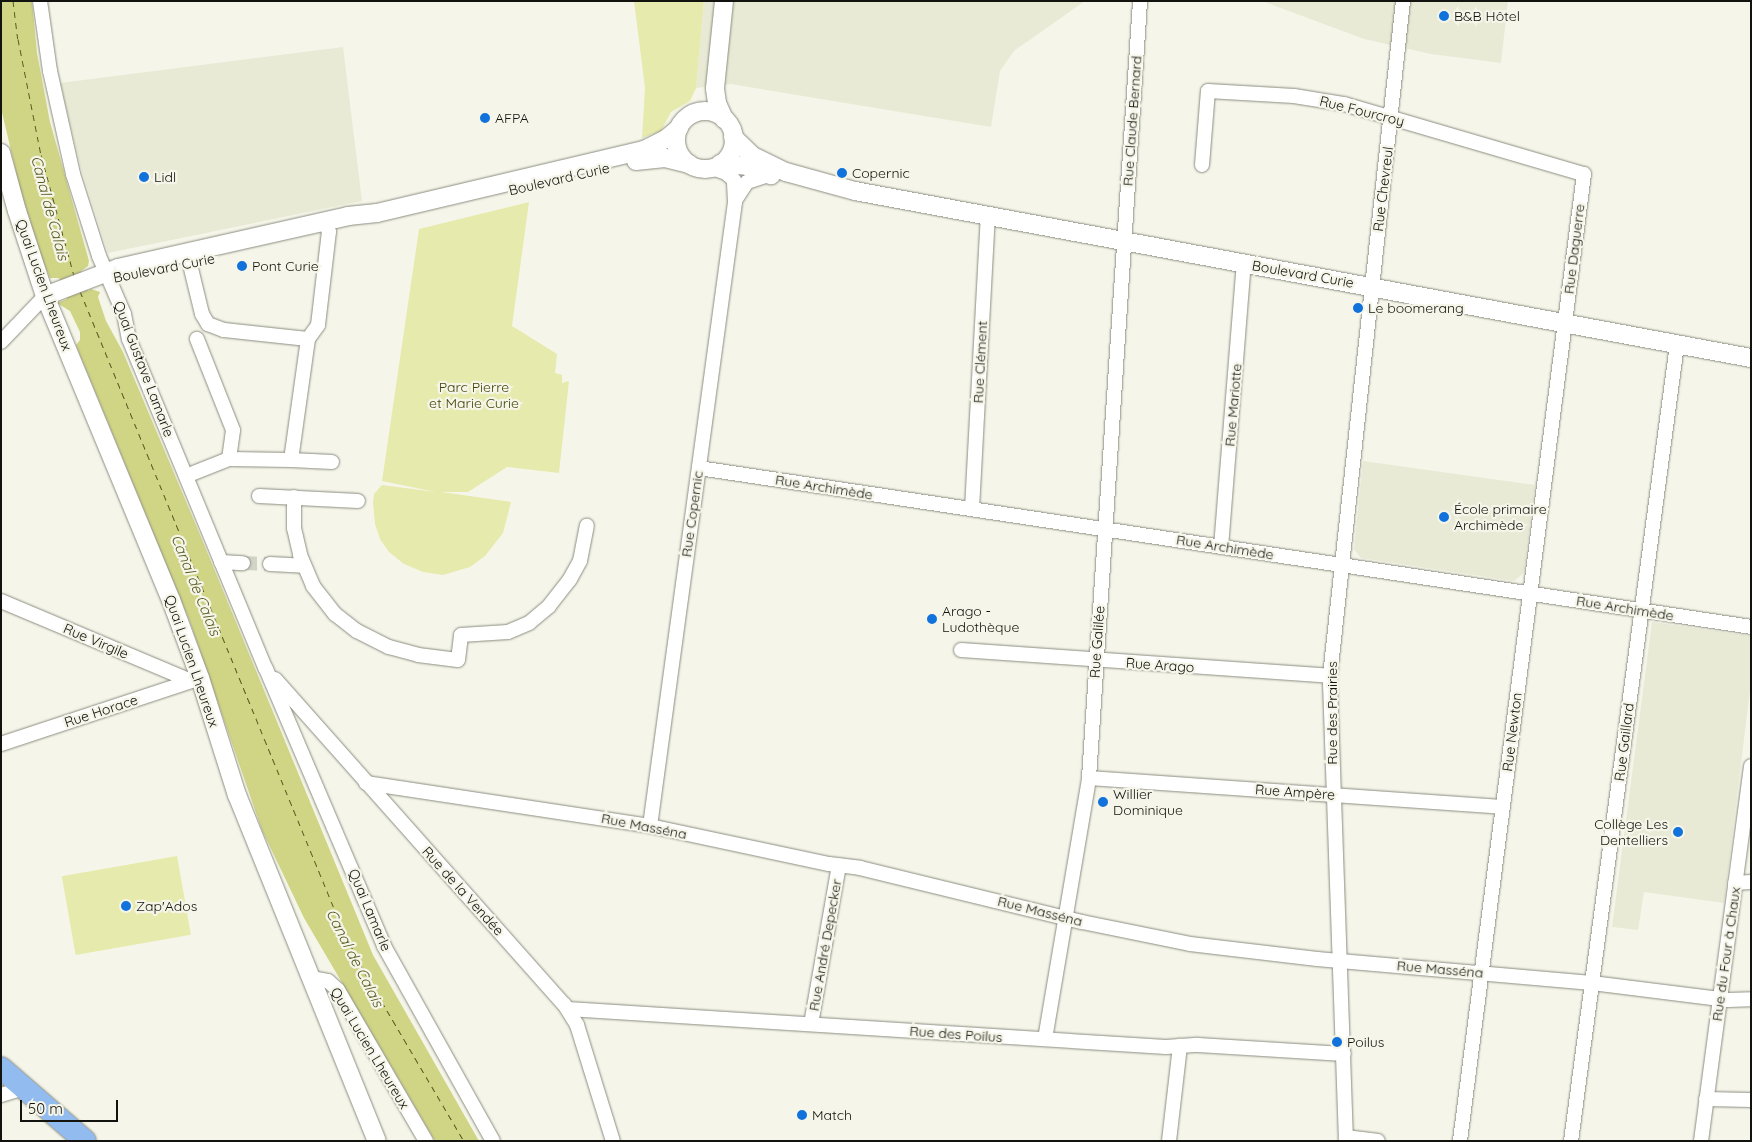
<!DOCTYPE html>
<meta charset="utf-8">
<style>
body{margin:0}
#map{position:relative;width:1752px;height:1142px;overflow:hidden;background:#f5f6e9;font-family:Quicksand,sans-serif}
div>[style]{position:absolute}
.built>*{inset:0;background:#e8ead5}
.green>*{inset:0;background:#e6eaac;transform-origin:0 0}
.water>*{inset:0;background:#d0d485}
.ferry>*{height:1px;margin-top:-0.5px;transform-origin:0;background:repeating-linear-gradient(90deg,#57581e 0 6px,transparent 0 11px)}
.minor-tunnel>*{height:14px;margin-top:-7px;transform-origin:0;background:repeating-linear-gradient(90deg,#d3d4c8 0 14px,transparent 0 21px)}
.roads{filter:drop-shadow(0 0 1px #8b8c80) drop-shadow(0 0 1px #8b8c80)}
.minor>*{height:14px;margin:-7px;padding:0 7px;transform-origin:7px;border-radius:7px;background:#fff}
.tertiary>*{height:18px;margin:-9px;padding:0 9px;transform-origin:9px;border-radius:9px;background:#fff}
.tertiary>.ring{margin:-9px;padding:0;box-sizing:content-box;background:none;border:18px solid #fff;border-radius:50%}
.primary>*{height:22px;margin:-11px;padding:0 11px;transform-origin:11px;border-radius:11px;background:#92bbef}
.dots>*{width:14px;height:14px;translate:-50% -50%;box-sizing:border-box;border:2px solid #f5f6e9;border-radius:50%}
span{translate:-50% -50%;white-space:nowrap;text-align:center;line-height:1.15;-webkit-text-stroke:4.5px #f5f6e9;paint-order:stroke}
.poi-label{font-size:14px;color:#12120e}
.left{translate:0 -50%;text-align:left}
.right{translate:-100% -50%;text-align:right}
.street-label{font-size:14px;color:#12120e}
.park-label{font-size:14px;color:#434405}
.water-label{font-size:15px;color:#57581e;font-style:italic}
.frame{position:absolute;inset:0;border:2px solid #12120e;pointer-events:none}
.scale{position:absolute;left:20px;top:1100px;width:98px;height:22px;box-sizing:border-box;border:2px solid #12120e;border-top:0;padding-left:6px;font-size:15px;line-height:18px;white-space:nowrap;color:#12120e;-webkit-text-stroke:4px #f5f6e9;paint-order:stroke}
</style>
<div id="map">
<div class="built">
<i style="clip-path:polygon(704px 1px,1085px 1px,1014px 51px,1000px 71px,991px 127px,731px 84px,696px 88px)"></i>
<i style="clip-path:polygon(1262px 1px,1508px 1px,1501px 63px,1431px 54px,1364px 39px)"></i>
<i style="clip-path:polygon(343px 47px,362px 201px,108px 253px,81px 168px,60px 83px)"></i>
<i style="clip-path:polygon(1363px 461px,1535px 485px,1524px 573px,1514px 581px,1361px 558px,1354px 549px)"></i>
<i style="clip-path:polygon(1652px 622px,1751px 636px,1751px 682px,1724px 903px,1644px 892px,1638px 930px,1612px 927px)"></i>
</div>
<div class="green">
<i style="clip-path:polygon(634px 1px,704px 1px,696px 88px,690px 101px,671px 112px,661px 131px,642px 138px,645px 88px)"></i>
<i style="clip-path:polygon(529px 202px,512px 326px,557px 354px,555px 373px,562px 375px,562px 383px,569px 381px,559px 473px,507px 467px,468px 492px,441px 492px,511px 502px,503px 533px,485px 556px,470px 567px,443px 575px,423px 572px,404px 564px,389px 552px,380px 539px,375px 524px,373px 502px,374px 494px,382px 485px,436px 492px,382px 481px,419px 229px)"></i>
<i style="left:177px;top:856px;width:80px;height:117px;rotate:80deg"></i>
</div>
<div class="water">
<i style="clip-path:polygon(1px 1px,32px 1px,37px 53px,50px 122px,89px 261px,88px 266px,81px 271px,88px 291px,91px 289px,100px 292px,98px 297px,106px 321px,123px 352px,201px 537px,373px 955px,479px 1141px,435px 1141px,304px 918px,262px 830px,190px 622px,76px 345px,80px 340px,80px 332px,70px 311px,57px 303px,67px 299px,59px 278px,50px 278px,42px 259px,20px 189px,1px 108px)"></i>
</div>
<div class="ferry">
<i style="left:13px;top:1px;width:38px;rotate:83deg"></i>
<i style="left:18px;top:39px;width:118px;rotate:78.8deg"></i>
<i style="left:41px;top:155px;width:125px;rotate:74.7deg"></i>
<i style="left:80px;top:291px;width:673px;rotate:67.63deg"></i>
<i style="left:336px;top:913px;width:55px;rotate:65.3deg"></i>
<i style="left:359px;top:963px;width:207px;rotate:59.5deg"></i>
</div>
<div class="minor-tunnel">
<i style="left:243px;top:563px;width:27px;rotate:2deg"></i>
</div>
<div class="roads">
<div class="minor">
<i style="left:40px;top:1px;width:71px;rotate:81.9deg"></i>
<i style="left:50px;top:71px;width:106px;rotate:77.4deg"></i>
<i style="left:73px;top:174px;width:86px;rotate:72.4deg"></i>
<i style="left:99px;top:256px;width:63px;rotate:66.7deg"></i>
<i style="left:124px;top:314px;width:25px;rotate:79deg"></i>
<i style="left:129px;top:339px;width:357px;rotate:67.5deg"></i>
<i style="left:266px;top:669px;width:301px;rotate:66.9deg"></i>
<i style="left:384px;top:946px;width:223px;rotate:60.8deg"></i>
<i style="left:1202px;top:165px;width:74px;rotate:-85.4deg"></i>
<i style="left:1208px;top:91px;width:86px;rotate:3.3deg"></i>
<i style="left:1294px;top:96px;width:51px;rotate:9.1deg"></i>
<i style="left:1344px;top:104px;width:250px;rotate:16.3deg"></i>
<i style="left:1584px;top:174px;width:975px;rotate:97.31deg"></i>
<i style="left:736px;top:199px;width:20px;rotate:-57deg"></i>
<i style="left:747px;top:182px;width:23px;rotate:-18deg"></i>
<i style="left:187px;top:252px;width:64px;rotate:76.4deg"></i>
<i style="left:202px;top:314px;width:12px;rotate:59deg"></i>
<i style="left:208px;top:324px;width:17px;rotate:21deg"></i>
<i style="left:224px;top:330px;width:84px;rotate:6.1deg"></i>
<i style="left:1px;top:342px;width:64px;rotate:-46.3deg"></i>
<i style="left:229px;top:459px;width:62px;rotate:0.9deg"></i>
<i style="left:291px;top:460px;width:122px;rotate:-82deg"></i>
<i style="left:308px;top:339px;width:17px;rotate:-54deg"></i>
<i style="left:318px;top:325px;width:94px;rotate:-83.3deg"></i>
<i style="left:329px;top:232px;width:11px;rotate:-112deg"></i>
<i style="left:291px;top:460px;width:41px;rotate:2.8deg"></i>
<i style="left:699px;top:468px;width:1064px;rotate:8.59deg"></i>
<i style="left:186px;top:476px;width:46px;rotate:-21.6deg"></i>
<i style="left:229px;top:459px;width:29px;rotate:-82deg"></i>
<i style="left:233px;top:430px;width:98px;rotate:-111.6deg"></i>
<i style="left:259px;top:496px;width:99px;rotate:2.9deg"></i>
<i style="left:294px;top:497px;width:31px;rotate:90deg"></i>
<i style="left:294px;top:528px;width:28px;rotate:77deg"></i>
<i style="left:300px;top:555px;width:34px;rotate:67deg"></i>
<i style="left:313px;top:586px;width:36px;rotate:52deg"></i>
<i style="left:335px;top:614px;width:28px;rotate:38deg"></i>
<i style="left:357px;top:631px;width:36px;rotate:27deg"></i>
<i style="left:389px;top:647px;width:30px;rotate:15deg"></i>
<i style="left:418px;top:655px;width:40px;rotate:7.1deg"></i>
<i style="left:458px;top:660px;width:25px;rotate:-83deg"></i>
<i style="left:461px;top:635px;width:47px;rotate:-3.7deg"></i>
<i style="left:508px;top:632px;width:23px;rotate:-23deg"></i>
<i style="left:529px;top:623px;width:26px;rotate:-40deg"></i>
<i style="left:549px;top:606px;width:34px;rotate:-52deg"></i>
<i style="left:570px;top:579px;width:21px;rotate:-61deg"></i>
<i style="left:580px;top:561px;width:36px;rotate:-79deg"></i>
<i style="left:972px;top:509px;width:293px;rotate:-86.9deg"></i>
<i style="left:1221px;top:547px;width:284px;rotate:-85.4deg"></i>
<i style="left:221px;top:562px;width:22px;rotate:3deg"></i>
<i style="left:270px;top:564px;width:34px;rotate:3deg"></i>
<i style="left:1px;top:601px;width:206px;rotate:22.8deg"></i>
<i style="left:961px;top:650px;width:370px;rotate:4deg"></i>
<i style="left:275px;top:679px;width:435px;rotate:48.4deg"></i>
<i style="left:564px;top:1004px;width:25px;rotate:58deg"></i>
<i style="left:577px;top:1025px;width:121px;rotate:72.8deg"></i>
<i style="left:1px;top:744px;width:210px;rotate:-18.3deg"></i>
<i style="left:1089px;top:778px;width:414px;rotate:4deg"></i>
<i style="left:366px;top:783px;width:287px;rotate:8.6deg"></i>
<i style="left:650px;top:826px;width:183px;rotate:12deg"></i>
<i style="left:829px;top:864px;width:31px;rotate:7deg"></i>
<i style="left:860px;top:868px;width:228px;rotate:13.7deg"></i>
<i style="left:1082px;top:922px;width:110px;rotate:11.5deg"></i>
<i style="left:1190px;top:944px;width:128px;rotate:6.7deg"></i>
<i style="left:1317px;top:959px;width:276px;rotate:5deg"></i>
<i style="left:1592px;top:983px;width:137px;rotate:7.1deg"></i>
<i style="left:1728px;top:1000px;width:23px;rotate:-2deg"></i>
<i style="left:650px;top:826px;width:630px;rotate:-82.24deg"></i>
<i style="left:735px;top:202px;width:22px;rotate:-93deg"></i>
<i style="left:734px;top:180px;width:11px;rotate:-139deg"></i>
<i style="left:726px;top:173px;width:15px;rotate:-160deg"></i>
<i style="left:1735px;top:883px;width:16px;rotate:-4deg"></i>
<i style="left:311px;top:978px;width:17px;rotate:10deg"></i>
<i style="left:328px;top:981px;width:13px;rotate:42deg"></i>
<i style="left:338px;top:990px;width:175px;rotate:59.8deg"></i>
<i style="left:568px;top:1009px;width:599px;rotate:3.64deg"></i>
<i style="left:1166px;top:1047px;width:32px;rotate:-4deg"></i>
<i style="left:1198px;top:1045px;width:146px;rotate:3.5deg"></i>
<i style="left:811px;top:1024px;width:161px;rotate:-80deg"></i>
<i style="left:1045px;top:1039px;width:265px;rotate:-80.4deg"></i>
<i style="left:1089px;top:778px;width:779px;rotate:-86.24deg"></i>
<i style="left:1px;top:1095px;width:24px;rotate:-17deg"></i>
<i style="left:1706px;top:1099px;width:45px;rotate:1.3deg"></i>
<i style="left:1346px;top:1137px;width:32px;rotate:7deg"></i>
<i style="left:1169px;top:1141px;width:96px;rotate:-83.4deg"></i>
<i style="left:1346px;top:1141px;width:465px;rotate:-92deg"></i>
<i style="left:1330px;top:676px;width:679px;rotate:-83.83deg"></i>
<i style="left:1571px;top:1141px;width:804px;rotate:-82.42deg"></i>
<i style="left:1701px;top:1141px;width:378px;rotate:-82.4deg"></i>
</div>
<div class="tertiary">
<i class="ring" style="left:676px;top:111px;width:40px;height:40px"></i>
<i style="left:724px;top:119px;width:17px;rotate:-114deg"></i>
<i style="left:717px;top:103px;width:15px;rotate:-98deg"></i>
<i style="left:715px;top:88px;width:87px;rotate:-84.1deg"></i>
<i style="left:733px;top:137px;width:28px;rotate:44deg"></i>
<i style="left:753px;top:156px;width:37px;rotate:26deg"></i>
<i style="left:786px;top:172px;width:72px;rotate:15.4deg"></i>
<i style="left:855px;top:191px;width:911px;rotate:10.56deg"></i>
<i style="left:1px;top:153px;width:60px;rotate:74.6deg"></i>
<i style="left:17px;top:211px;width:89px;rotate:71.8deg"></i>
<i style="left:45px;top:296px;width:329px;rotate:67.5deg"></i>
<i style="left:171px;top:600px;width:83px;rotate:69.6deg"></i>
<i style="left:200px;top:678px;width:123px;rotate:72.5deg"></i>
<i style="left:237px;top:795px;width:373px;rotate:68deg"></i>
<i style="left:636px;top:161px;width:29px;rotate:-6deg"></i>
<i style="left:665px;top:158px;width:25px;rotate:14deg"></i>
<i style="left:720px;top:164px;width:27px;rotate:4deg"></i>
<i style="left:747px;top:166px;width:26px;rotate:21deg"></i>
<i style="left:45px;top:296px;width:78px;rotate:-21deg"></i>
<i style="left:118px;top:268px;width:236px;rotate:-12.7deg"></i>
<i style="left:348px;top:216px;width:29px;rotate:-6deg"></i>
<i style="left:377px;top:213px;width:274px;rotate:-13.3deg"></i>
<i style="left:644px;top:150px;width:25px;rotate:-27deg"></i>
<i style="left:666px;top:139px;width:17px;rotate:-40deg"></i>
</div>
<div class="primary">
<i style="left:1px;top:1068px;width:111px;rotate:41deg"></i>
</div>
</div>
<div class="dots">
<i style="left:1444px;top:16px;background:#1272db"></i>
<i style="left:485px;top:118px;background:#1272db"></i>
<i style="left:842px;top:173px;background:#1272db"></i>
<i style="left:144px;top:177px;background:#1272db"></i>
<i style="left:242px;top:266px;background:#1272db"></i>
<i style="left:1358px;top:308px;background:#1272db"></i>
<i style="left:1444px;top:517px;background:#1272db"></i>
<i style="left:932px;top:619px;background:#1272db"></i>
<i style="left:1103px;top:802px;background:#1272db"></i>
<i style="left:1678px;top:832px;background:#1272db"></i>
<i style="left:126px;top:906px;background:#1272db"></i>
<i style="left:1337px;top:1042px;background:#1272db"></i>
<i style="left:802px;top:1115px;background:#1272db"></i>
</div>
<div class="poi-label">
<span class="left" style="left:1454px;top:16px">B&amp;B Hôtel</span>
<span class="left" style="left:495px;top:118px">AFPA</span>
<span class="left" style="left:852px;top:173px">Copernic</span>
<span class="left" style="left:154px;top:177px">Lidl</span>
<span class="left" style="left:252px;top:266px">Pont Curie</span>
<span class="left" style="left:1368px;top:308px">Le boomerang</span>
<span class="left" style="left:1454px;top:517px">École primaire<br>Archimède</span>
<span class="left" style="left:942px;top:619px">Arago -<br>Ludothèque</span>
<span class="left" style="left:1113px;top:802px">Willier<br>Dominique</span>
<span class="right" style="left:1668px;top:832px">Collège Les<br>Dentelliers</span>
<span class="left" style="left:136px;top:906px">Zap'Ados</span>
<span class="left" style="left:1347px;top:1042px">Poilus</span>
<span class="left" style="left:812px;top:1115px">Match</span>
</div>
<div class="street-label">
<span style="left:1362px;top:111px;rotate:14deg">Rue Fourcroy</span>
<span style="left:1132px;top:121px;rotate:-86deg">Rue Claude Bernard</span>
<span style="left:559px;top:179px;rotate:-13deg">Boulevard Curie</span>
<span style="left:1383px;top:189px;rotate:-83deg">Rue Chevreul</span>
<span style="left:1574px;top:249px;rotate:-83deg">Rue Daguerre</span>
<span style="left:164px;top:268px;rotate:-11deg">Boulevard Curie</span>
<span style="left:1303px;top:274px;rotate:10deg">Boulevard Curie</span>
<span style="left:44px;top:285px;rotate:70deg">Quai Lucien Lheureux</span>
<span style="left:980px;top:362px;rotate:-87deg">Rue Clément</span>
<span style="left:144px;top:369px;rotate:69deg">Quai Gustave Lamarle</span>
<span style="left:1233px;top:405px;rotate:-85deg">Rue Mariotte</span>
<span style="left:824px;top:487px;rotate:9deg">Rue Archimède</span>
<span style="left:692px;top:514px;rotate:-82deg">Rue Copernic</span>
<span style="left:1225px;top:547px;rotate:9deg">Rue Archimède</span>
<span style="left:1625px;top:608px;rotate:9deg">Rue Archimède</span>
<span style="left:96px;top:641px;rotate:23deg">Rue Virgile</span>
<span style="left:1097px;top:642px;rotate:-86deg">Rue Galilée</span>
<span style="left:192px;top:661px;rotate:71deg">Quai Lucien Lheureux</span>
<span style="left:1160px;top:665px;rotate:4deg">Rue Arago</span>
<span style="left:101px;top:711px;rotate:-18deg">Rue Horace</span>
<span style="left:1332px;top:713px;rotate:-90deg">Rue des Prairies</span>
<span style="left:1512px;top:732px;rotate:-83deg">Rue Newton</span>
<span style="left:1624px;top:742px;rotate:-83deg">Rue Gaillard</span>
<span style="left:1295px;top:792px;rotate:4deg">Rue Ampère</span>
<span style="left:644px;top:826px;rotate:11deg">Rue Masséna</span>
<span style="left:463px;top:891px;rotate:48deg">Rue de la Vendée</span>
<span style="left:370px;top:910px;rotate:67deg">Quai Lamarle</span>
<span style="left:1040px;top:911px;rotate:14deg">Rue Masséna</span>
<span style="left:825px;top:945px;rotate:-80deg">Rue André Depecker</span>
<span style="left:1726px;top:954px;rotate:-82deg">Rue du Four à Chaux</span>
<span style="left:1440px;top:969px;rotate:5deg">Rue Masséna</span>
<span style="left:956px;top:1034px;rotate:4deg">Rue des Poilus</span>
<span style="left:370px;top:1048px;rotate:59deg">Quai Lucien Lheureux</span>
</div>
<div class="park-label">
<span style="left:474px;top:395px">Parc Pierre<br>et Marie Curie</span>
</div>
<div class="water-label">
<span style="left:50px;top:208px;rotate:75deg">Canal de Calais</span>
<span style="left:196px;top:585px;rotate:68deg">Canal de Calais</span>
<span style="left:355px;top:958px;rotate:63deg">Canal de Calais</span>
</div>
<div class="frame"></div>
<div class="scale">50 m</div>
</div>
